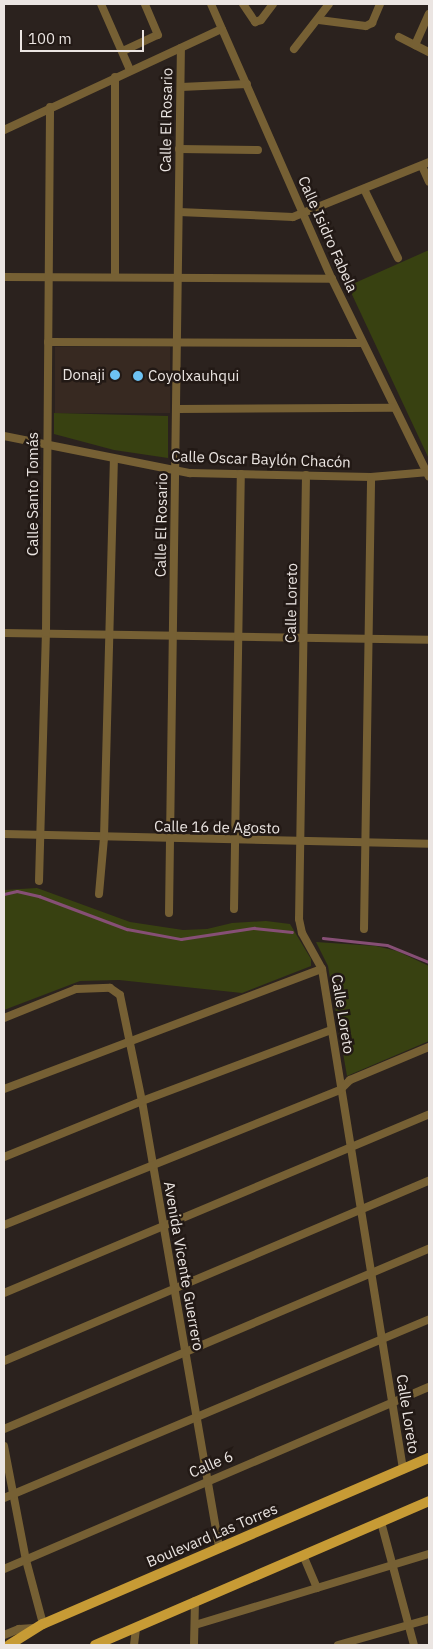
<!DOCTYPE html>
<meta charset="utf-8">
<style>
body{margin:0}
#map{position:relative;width:433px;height:1649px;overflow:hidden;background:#2b221e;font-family:"IBM Plex Sans",sans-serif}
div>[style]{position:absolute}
.built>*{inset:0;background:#372921;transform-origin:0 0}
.green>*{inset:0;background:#384111}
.stream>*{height:2.5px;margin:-1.25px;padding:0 1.25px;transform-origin:1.25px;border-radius:1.25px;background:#864f75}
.minor>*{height:8px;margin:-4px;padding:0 4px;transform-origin:4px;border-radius:4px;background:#766034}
.major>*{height:10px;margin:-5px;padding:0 5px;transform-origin:5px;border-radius:5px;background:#c79b35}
.dots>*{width:14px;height:14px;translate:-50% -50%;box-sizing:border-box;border:2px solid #221915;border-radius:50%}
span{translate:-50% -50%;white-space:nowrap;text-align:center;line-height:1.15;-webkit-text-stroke:5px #221915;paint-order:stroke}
.street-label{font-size:15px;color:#ebe5e2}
.poi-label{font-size:15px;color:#ebe5e2}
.right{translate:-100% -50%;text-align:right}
.left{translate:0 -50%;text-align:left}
.frame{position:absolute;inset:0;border:5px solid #ebe5e2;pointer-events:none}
.scale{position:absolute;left:20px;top:30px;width:124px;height:22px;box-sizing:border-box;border:2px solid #ebe5e2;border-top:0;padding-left:6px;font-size:15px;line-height:18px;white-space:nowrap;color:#ebe5e2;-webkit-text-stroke:4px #221915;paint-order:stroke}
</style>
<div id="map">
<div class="built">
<i style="left:55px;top:347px;width:115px;height:66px"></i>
</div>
<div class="green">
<i style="clip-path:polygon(429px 250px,429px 459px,348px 286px)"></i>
<i style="clip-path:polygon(54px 413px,168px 416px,168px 458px,114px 450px,54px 434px)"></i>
<i style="clip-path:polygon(37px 888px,130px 922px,183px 930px,207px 929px,232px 923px,266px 921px,290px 924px,311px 959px,311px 966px,242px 993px,119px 980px,80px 981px,4px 1010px,4px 890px)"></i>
<i style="clip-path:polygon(316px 942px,376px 946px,397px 951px,429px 966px,429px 1041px,347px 1076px,328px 966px)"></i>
</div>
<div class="stream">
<i style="left:4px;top:894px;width:13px;rotate:-13deg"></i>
<i style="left:17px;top:891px;width:23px;rotate:13deg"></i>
<i style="left:39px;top:896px;width:94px;rotate:20.6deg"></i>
<i style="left:127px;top:929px;width:55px;rotate:10.5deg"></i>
<i style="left:181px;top:939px;width:74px;rotate:-8.6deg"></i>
<i style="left:254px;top:928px;width:38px;rotate:6deg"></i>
<i style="left:323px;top:938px;width:64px;rotate:6.2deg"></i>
<i style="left:387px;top:945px;width:45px;rotate:22deg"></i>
</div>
<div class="minor">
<i style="left:101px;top:4px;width:72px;rotate:66.3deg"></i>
<i style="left:211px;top:4px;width:300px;rotate:66.3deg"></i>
<i style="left:332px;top:279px;width:220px;rotate:63.9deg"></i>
<i style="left:243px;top:4px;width:22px;rotate:56deg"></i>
<i style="left:255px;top:22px;width:6px;rotate:-18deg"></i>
<i style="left:261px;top:20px;width:20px;rotate:-53deg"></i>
<i style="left:319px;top:20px;width:47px;rotate:7.3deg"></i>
<i style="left:366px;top:26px;width:7px;rotate:-27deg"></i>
<i style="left:372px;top:23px;width:21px;rotate:-67deg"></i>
<i style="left:399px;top:37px;width:34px;rotate:27deg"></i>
<i style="left:415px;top:45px;width:34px;rotate:-66deg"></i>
<i style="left:294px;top:49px;width:57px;rotate:-52.1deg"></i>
<i style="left:123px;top:51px;width:38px;rotate:-25deg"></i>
<i style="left:158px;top:35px;width:34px;rotate:-113deg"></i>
<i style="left:115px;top:77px;width:200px;rotate:90deg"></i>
<i style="left:181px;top:87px;width:66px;rotate:-2.6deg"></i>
<i style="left:4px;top:130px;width:240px;rotate:-24.9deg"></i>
<i style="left:179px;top:149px;width:79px;rotate:0.7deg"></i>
<i style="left:422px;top:166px;width:17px;rotate:66deg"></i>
<i style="left:364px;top:189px;width:77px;rotate:63.8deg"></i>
<i style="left:179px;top:212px;width:114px;rotate:2.5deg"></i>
<i style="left:293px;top:217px;width:147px;rotate:-22deg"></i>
<i style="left:4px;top:277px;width:328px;rotate:0.3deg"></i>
<i style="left:48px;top:342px;width:314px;rotate:0.2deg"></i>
<i style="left:177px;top:409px;width:216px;rotate:-0.3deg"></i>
<i style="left:4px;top:436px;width:190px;rotate:11.3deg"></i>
<i style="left:190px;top:473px;width:181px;rotate:1.3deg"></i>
<i style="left:371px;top:477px;width:58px;rotate:-4.9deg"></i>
<i style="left:306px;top:475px;width:444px;rotate:90.9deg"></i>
<i style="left:299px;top:919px;width:14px;rotate:78deg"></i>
<i style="left:302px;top:933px;width:41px;rotate:60.9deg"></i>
<i style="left:322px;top:969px;width:507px;rotate:80.8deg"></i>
<i style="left:4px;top:633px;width:425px;rotate:0.9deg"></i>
<i style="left:4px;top:834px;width:425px;rotate:1.3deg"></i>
<i style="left:39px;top:881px;width:248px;rotate:-88.4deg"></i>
<i style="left:46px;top:633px;width:526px;rotate:-89.56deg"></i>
<i style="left:99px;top:894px;width:56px;rotate:-84.9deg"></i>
<i style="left:104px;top:838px;width:378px;rotate:-88.5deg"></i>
<i style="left:234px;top:909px;width:435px;rotate:-89.1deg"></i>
<i style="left:169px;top:913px;width:865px;rotate:-89.21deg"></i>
<i style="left:364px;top:929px;width:452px;rotate:-89.1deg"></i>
<i style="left:4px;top:1018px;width:78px;rotate:-21.9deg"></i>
<i style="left:76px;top:989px;width:34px;rotate:-2deg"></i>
<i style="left:110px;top:988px;width:12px;rotate:35deg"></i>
<i style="left:120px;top:995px;width:108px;rotate:78.3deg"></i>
<i style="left:142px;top:1101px;width:454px;rotate:80.2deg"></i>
<i style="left:4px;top:1089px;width:340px;rotate:-20.7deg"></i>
<i style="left:4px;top:1157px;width:149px;rotate:-22.1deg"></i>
<i style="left:142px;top:1101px;width:202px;rotate:-20.6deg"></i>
<i style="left:4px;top:1225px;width:362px;rotate:-21.9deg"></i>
<i style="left:340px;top:1090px;width:14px;rotate:-45deg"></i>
<i style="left:350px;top:1080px;width:86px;rotate:-22.7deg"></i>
<i style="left:4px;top:1293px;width:461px;rotate:-22.8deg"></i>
<i style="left:4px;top:1361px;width:462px;rotate:-23deg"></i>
<i style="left:4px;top:1429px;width:462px;rotate:-23deg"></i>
<i style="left:4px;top:1446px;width:116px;rotate:79.1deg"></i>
<i style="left:26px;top:1560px;width:66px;rotate:75.1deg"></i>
<i style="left:4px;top:1498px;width:461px;rotate:-22.8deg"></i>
<i style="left:381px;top:1522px;width:127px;rotate:75deg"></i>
<i style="left:303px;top:1555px;width:36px;rotate:67deg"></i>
<i style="left:4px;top:1569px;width:462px;rotate:-23.2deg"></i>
<i style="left:195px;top:1625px;width:245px;rotate:-16.9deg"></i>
<i style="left:4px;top:1635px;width:16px;rotate:-22deg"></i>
<i style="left:19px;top:1629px;width:15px;rotate:-4deg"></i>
<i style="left:134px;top:1645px;width:17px;rotate:-83deg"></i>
<i style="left:194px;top:1645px;width:44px;rotate:-88.7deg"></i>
<i style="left:338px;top:1645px;width:95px;rotate:-15.9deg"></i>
</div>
<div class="major">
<i style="left:9px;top:1645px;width:40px;rotate:-32deg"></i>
<i style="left:43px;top:1624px;width:420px;rotate:-23.3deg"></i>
<i style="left:95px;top:1645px;width:364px;rotate:-23.3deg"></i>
</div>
<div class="dots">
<i style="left:115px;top:375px;background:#6dc2f3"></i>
<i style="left:138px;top:376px;background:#6dc2f3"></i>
</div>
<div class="street-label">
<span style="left:166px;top:120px;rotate:-89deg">Calle El Rosario</span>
<span style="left:328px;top:234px;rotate:66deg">Calle Isidro Fabela</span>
<span style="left:261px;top:459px;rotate:2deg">Calle Oscar Baylón Chacón</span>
<span style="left:33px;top:494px;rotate:-90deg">Calle Santo Tomás</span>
<span style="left:161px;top:525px;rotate:-89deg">Calle El Rosario</span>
<span style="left:291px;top:603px;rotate:-89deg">Calle Loreto</span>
<span style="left:217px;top:827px;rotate:1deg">Calle 16 de Agosto</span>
<span style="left:343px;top:1014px;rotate:81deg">Calle Loreto</span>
<span style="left:184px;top:1266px;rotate:80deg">Avenida Vicente Guerrero</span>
<span style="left:408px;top:1414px;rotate:81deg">Calle Loreto</span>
<span style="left:211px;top:1464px;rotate:-23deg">Calle 6</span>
<span style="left:212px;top:1535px;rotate:-23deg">Boulevard Las Torres</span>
</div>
<div class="poi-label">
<span class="right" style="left:105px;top:375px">Donaji</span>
<span class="left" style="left:148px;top:376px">Coyolxauhqui</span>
</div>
<div class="frame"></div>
<div class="scale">100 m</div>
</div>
